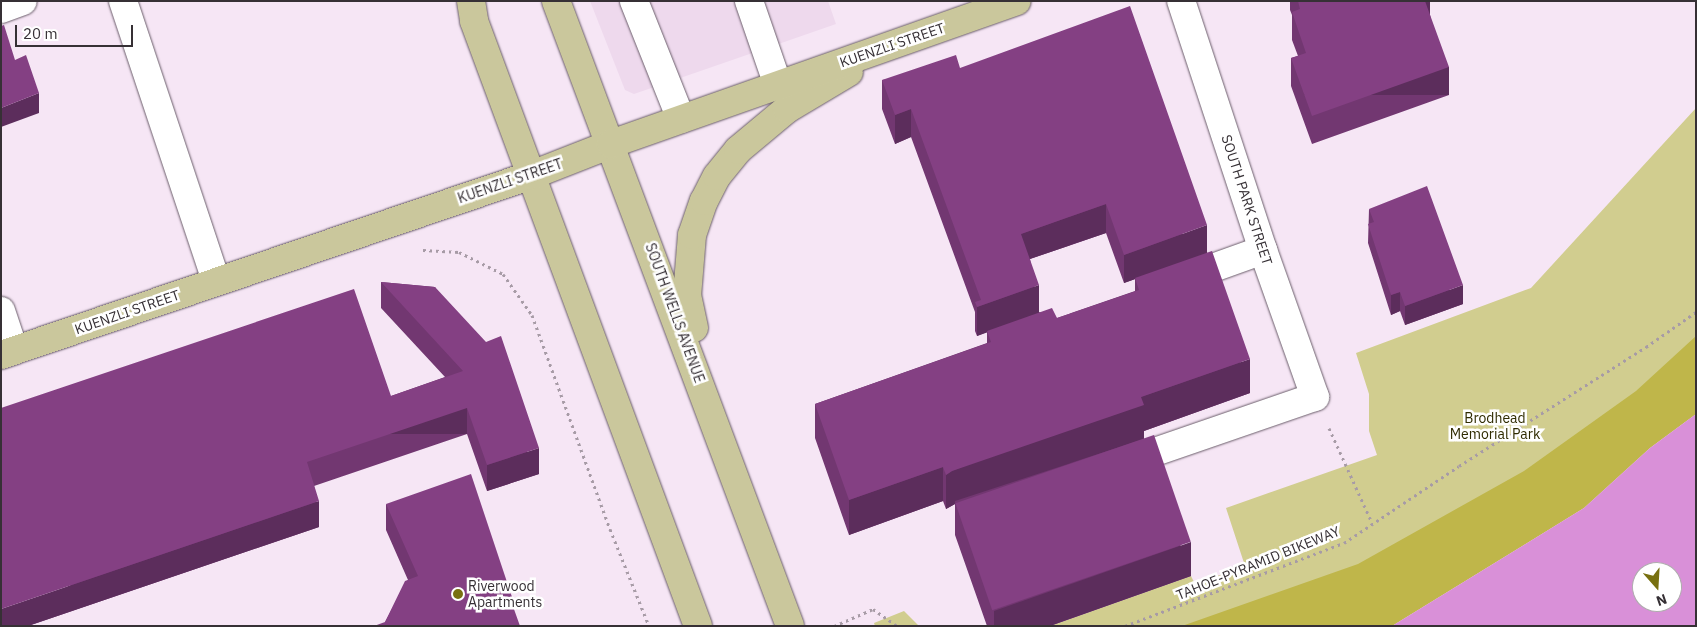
<!DOCTYPE html>
<style>
body{margin:0}
#map{position:relative;width:1697px;height:627px;overflow:hidden;background:#f6e6f5;font-family:"IBM Plex Sans",sans-serif}
div>[style]{position:absolute}
.built>*{inset:0;background:#eed9ed}
.green>*{inset:0;background:#d1cd8f}
.forest>*{inset:0;background:#bfb64a}
.water>*{inset:0;background:#d990d8}
.path>*{height:3px;margin-top:-1.5px;transform-origin:0;background:repeating-linear-gradient(90deg,#a79ba6 0 2.5px,transparent 0 6.5px)}
.roads{filter:drop-shadow(0 0 1px #6b5e6b) drop-shadow(0 0 1px #6b5e6b)}
.minor>*{height:28px;margin:-14px;padding:0 14px;transform-origin:14px;border-radius:14px;background:#fff}
.major>*{height:28px;margin:-14px;padding:0 14px;transform-origin:14px;border-radius:14px;background:#cac79c}
.wall>*{inset:0;background:#723771}
.shaded-wall>*{inset:0;background:#5c2d5c;transform-origin:0 0}
.building>*{inset:0;background:#844083;transform-origin:0 0}
.dots>*{width:14px;height:14px;translate:-50% -50%;box-sizing:border-box;border:2px solid #fff;border-radius:50%}
span{translate:-50% -50%;white-space:nowrap;text-align:center;line-height:1.15;-webkit-text-stroke:5px #fff;paint-order:stroke}
.street-label{font-size:14px;color:#363035}
.park-label{font-size:14px;color:#2f2b00}
.poi-label{font-size:14px;color:#363035}
.left{translate:0 -50%;text-align:left}
.frame{position:absolute;inset:0;border:2px solid #363035;pointer-events:none}
.north{position:absolute;left:1632px;top:562px;width:50px;height:50px;box-sizing:border-box;background:#fff;border:1px solid #afacae;border-radius:50%;rotate:161deg;font-size:14px;font-weight:700;line-height:20px;text-align:center;color:#363035}
.north::after{content:'';display:block;margin:auto;width:18px;height:22px;background:#787010;clip-path:polygon(50% 0,100% 100%,50% 72%,0 100%)}
.scale{position:absolute;left:15px;top:25px;width:118px;height:22px;box-sizing:border-box;border:2px solid #363035;border-top:0;padding-left:6px;font-size:15px;line-height:18px;white-space:nowrap;color:#363035;-webkit-text-stroke:4px #fff;paint-order:stroke}
</style>
<div id="map">
<div class="built">
<i style="clip-path:polygon(590px 1px,828px 1px,836px 24px,634px 94px,625px 90px)"></i>
</div>
<div class="green">
<i style="clip-path:polygon(1696px 108px,1696px 414px,1392px 626px,1050px 626px,1191px 576px,1195px 584px,1245px 566px,1226px 508px,1377px 455px,1369px 431px,1369px 394px,1356px 353px,1531px 288px)"></i>
<i style="clip-path:polygon(904px 611px,919px 626px,875px 626px,874px 623px)"></i>
</div>
<div class="forest">
<i style="clip-path:polygon(1696px 336px,1696px 414px,1650px 448px,1584px 508px,1392px 626px,1182px 626px,1358px 564px,1524px 471px,1636px 391px)"></i>
</div>
<div class="water">
<i style="clip-path:polygon(evenodd,1696px 414px,1696px 626px,1392px 626px,1584px 508px,1650px 448px,1696px 414px,1642px 572px,1672px 572px,1672px 602px,1642px 602px,1642px 572px)"></i>
</div>
<div class="path">
<i style="left:423px;top:250px;width:36px;rotate:3deg"></i>
<i style="left:459px;top:252px;width:49px;rotate:26.6deg"></i>
<i style="left:503px;top:274px;width:50px;rotate:54.7deg"></i>
<i style="left:532px;top:315px;width:228px;rotate:70deg"></i>
<i style="left:610px;top:529px;width:105px;rotate:68.1deg"></i>
<i style="left:1329px;top:428px;width:104px;rotate:65.6deg"></i>
<i style="left:834px;top:626px;width:43px;rotate:-23.6deg"></i>
<i style="left:873px;top:609px;width:29px;rotate:35deg"></i>
<i style="left:1125px;top:626px;width:234px;rotate:-20.8deg"></i>
<i style="left:1344px;top:543px;width:138px;rotate:-33.8deg"></i>
<i style="left:1459px;top:466px;width:222px;rotate:-32.5deg"></i>
<i style="left:1646px;top:347px;width:61px;rotate:-35deg"></i>
</div>
<div class="roads">
<div class="minor">
<i style="left:123px;top:1px;width:295px;rotate:71.6deg"></i>
<i style="left:634px;top:1px;width:127px;rotate:68.3deg"></i>
<i style="left:749px;top:1px;width:89px;rotate:71deg"></i>
<i style="left:1px;top:9px;width:23px;rotate:-20deg"></i>
<i style="left:1182px;top:279px;width:86px;rotate:-19.7deg"></i>
<i style="left:1px;top:311px;width:41px;rotate:71.6deg"></i>
<i style="left:1123px;top:463px;width:203px;rotate:-19deg"></i>
<i style="left:1315px;top:397px;width:156px;rotate:-109.5deg"></i>
<i style="left:1263px;top:250px;width:262px;rotate:-108.2deg"></i>
</div>
<div class="major">
<i style="left:471px;top:1px;width:20px;rotate:81deg"></i>
<i style="left:474px;top:21px;width:645px;rotate:69.68deg"></i>
<i style="left:556px;top:1px;width:667px;rotate:69.47deg"></i>
<i style="left:694px;top:328px;width:33px;rotate:-102deg"></i>
<i style="left:687px;top:296px;width:61px;rotate:-85.3deg"></i>
<i style="left:692px;top:235px;width:36px;rotate:-71deg"></i>
<i style="left:704px;top:201px;width:28px;rotate:-63deg"></i>
<i style="left:717px;top:176px;width:33px;rotate:-51deg"></i>
<i style="left:738px;top:150px;width:64px;rotate:-39.9deg"></i>
<i style="left:787px;top:109px;width:72px;rotate:-30.8deg"></i>
<i style="left:1px;top:355px;width:561px;rotate:-18.73deg"></i>
<i style="left:532px;top:175px;width:85px;rotate:-21.4deg"></i>
<i style="left:611px;top:144px;width:430px;rotate:-19.4deg"></i>
</div>
</div>
<div class="wall">
<i style="clip-path:polygon(1290px 1px,1430px 1px,1430px 15px,1449px 95px,1312px 144px,1291px 86px,1291px 58px,1298px 56px,1292px 40px,1292px 15px,1290px 10px)"></i>
<i style="clip-path:polygon(evenodd,960px 68px,1207px 252px,1250px 393px,1144px 431px,1144px 438px,1191px 576px,1050px 626px,987px 626px,955px 535px,955px 504px,946px 509px,943px 501px,849px 535px,815px 438px,815px 404px,987px 343px,987px 332px,977px 336px,975px 331px,975px 312px,911px 137px,895px 144px,882px 109px,882px 80px,960px 68px,1106px 233px,1124px 283px,1135px 279px,1135px 291px,1057px 318px,1039px 312px,1030px 259px,1106px 233px)"></i>
<i style="clip-path:polygon(1369px 209px,1463px 304px,1405px 325px,1400px 311px,1391px 315px,1368px 243px)"></i>
<i style="clip-path:polygon(381px 282px,435px 287px,539px 474px,487px 491px,467px 434px,314px 486px,319px 527px,28px 626px,1px 626px,391px 396px,445px 377px,381px 308px)"></i>
<i style="clip-path:polygon(386px 504px,512px 604px,385px 622px,408px 580px,386px 530px)"></i>
</div>
<div class="shaded-wall">
<i style="clip-path:polygon(1422px 1px,1430px 1px,1430px 16px)"></i>
<i style="left:1449px;top:67px;width:28px;height:145px;rotate:90deg"></i>
<i style="clip-path:polygon(39px 93px,39px 113px,1px 127px,1px 108px)"></i>
<i style="clip-path:polygon(911px 109px,911px 137px,895px 144px,895px 115px)"></i>
<i style="clip-path:polygon(1106px 204px,1106px 233px,1021px 262px,1021px 234px)"></i>
<i style="clip-path:polygon(1207px 225px,1207px 254px,1124px 283px,1124px 255px)"></i>
<i style="clip-path:polygon(1039px 285px,1039px 314px,977px 336px,977px 307px)"></i>
<i style="clip-path:polygon(1463px 285px,1463px 304px,1405px 325px,1405px 306px)"></i>
<i style="clip-path:polygon(1400px 292px,1400px 311px,1391px 315px,1391px 295px)"></i>
<i style="clip-path:polygon(1250px 359px,1250px 393px,1144px 431px,1144px 439px,955px 501px,955px 504px,946px 509px,946px 475px,952px 471px,1141px 397px)"></i>
<i style="left:467px;top:408px;width:26px;height:169px;rotate:90deg"></i>
<i style="clip-path:polygon(539px 448px,539px 474px,487px 491px,487px 465px)"></i>
<i style="clip-path:polygon(943px 467px,943px 501px,849px 535px,849px 500px)"></i>
<i style="clip-path:polygon(319px 501px,319px 527px,28px 626px,1px 626px,1px 609px)"></i>
<i style="clip-path:polygon(1191px 542px,1191px 576px,1050px 626px,994px 626px,994px 611px)"></i>
</div>
<div class="building">
<i style="clip-path:polygon(1298px 1px,1425px 1px,1449px 67px,1312px 116px,1291px 58px,1306px 53px,1292px 12px,1300px 9px)"></i>
<i style="clip-path:polygon(1130px 6px,1207px 225px,1124px 255px,1106px 204px,1021px 234px,1039px 285px,977px 307px,975px 302px,981px 300px,911px 109px,895px 115px,882px 80px,956px 55px,960px 68px)"></i>
<i style="clip-path:polygon(4px 25px,15px 60px,26px 55px,39px 93px,1px 108px,1px 26px)"></i>
<i style="clip-path:polygon(1427px 186px,1463px 285px,1405px 306px,1400px 292px,1391px 295px,1368px 224px,1374px 222px,1369px 209px)"></i>
<i style="clip-path:polygon(1212px 251px,1250px 359px,1141px 397px,1144px 405px,952px 471px,946px 475px,943px 467px,849px 500px,815px 404px,991px 342px,987px 331px,1052px 308px,1057px 318px,1139px 290px,1135px 278px)"></i>
<i style="clip-path:polygon(381px 282px,435px 287px,486px 342px,501px 336px,539px 448px,487px 465px,467px 408px,307px 462px,319px 501px,1px 609px,1px 408px,354px 289px,391px 396px,463px 371px)"></i>
<i style="left:1154px;top:435px;width:113px;height:210px;rotate:71deg"></i>
<i style="clip-path:polygon(471px 474px,512px 597px,510px 598px,520px 626px,374px 626px,385px 622px,405px 581px,418px 576px,386px 504px)"></i>
</div>
<div class="dots">
<i style="left:458px;top:594px;background:#787010"></i>
</div>
<div class="street-label">
<span style="left:892px;top:45px;rotate:-19deg">KUENZLI STREET</span>
<span style="left:510px;top:181px;rotate:-19deg">KUENZLI STREET</span>
<span style="left:1247px;top:200px;rotate:72deg">SOUTH PARK STREET</span>
<span style="left:127px;top:312px;rotate:-19deg">KUENZLI STREET</span>
<span style="left:675px;top:313px;rotate:70deg">SOUTH WELLS AVENUE</span>
<span style="left:1258px;top:563px;rotate:-22deg">TAHOE-PYRAMID BIKEWAY</span>
</div>
<div class="park-label">
<span style="left:1495px;top:426px">Brodhead<br>Memorial Park</span>
</div>
<div class="poi-label">
<span class="left" style="left:468px;top:594px">Riverwood<br>Apartments</span>
</div>
<div class="frame"></div>
<div class="north">N</div>
<div class="scale">20 m</div>
</div>
